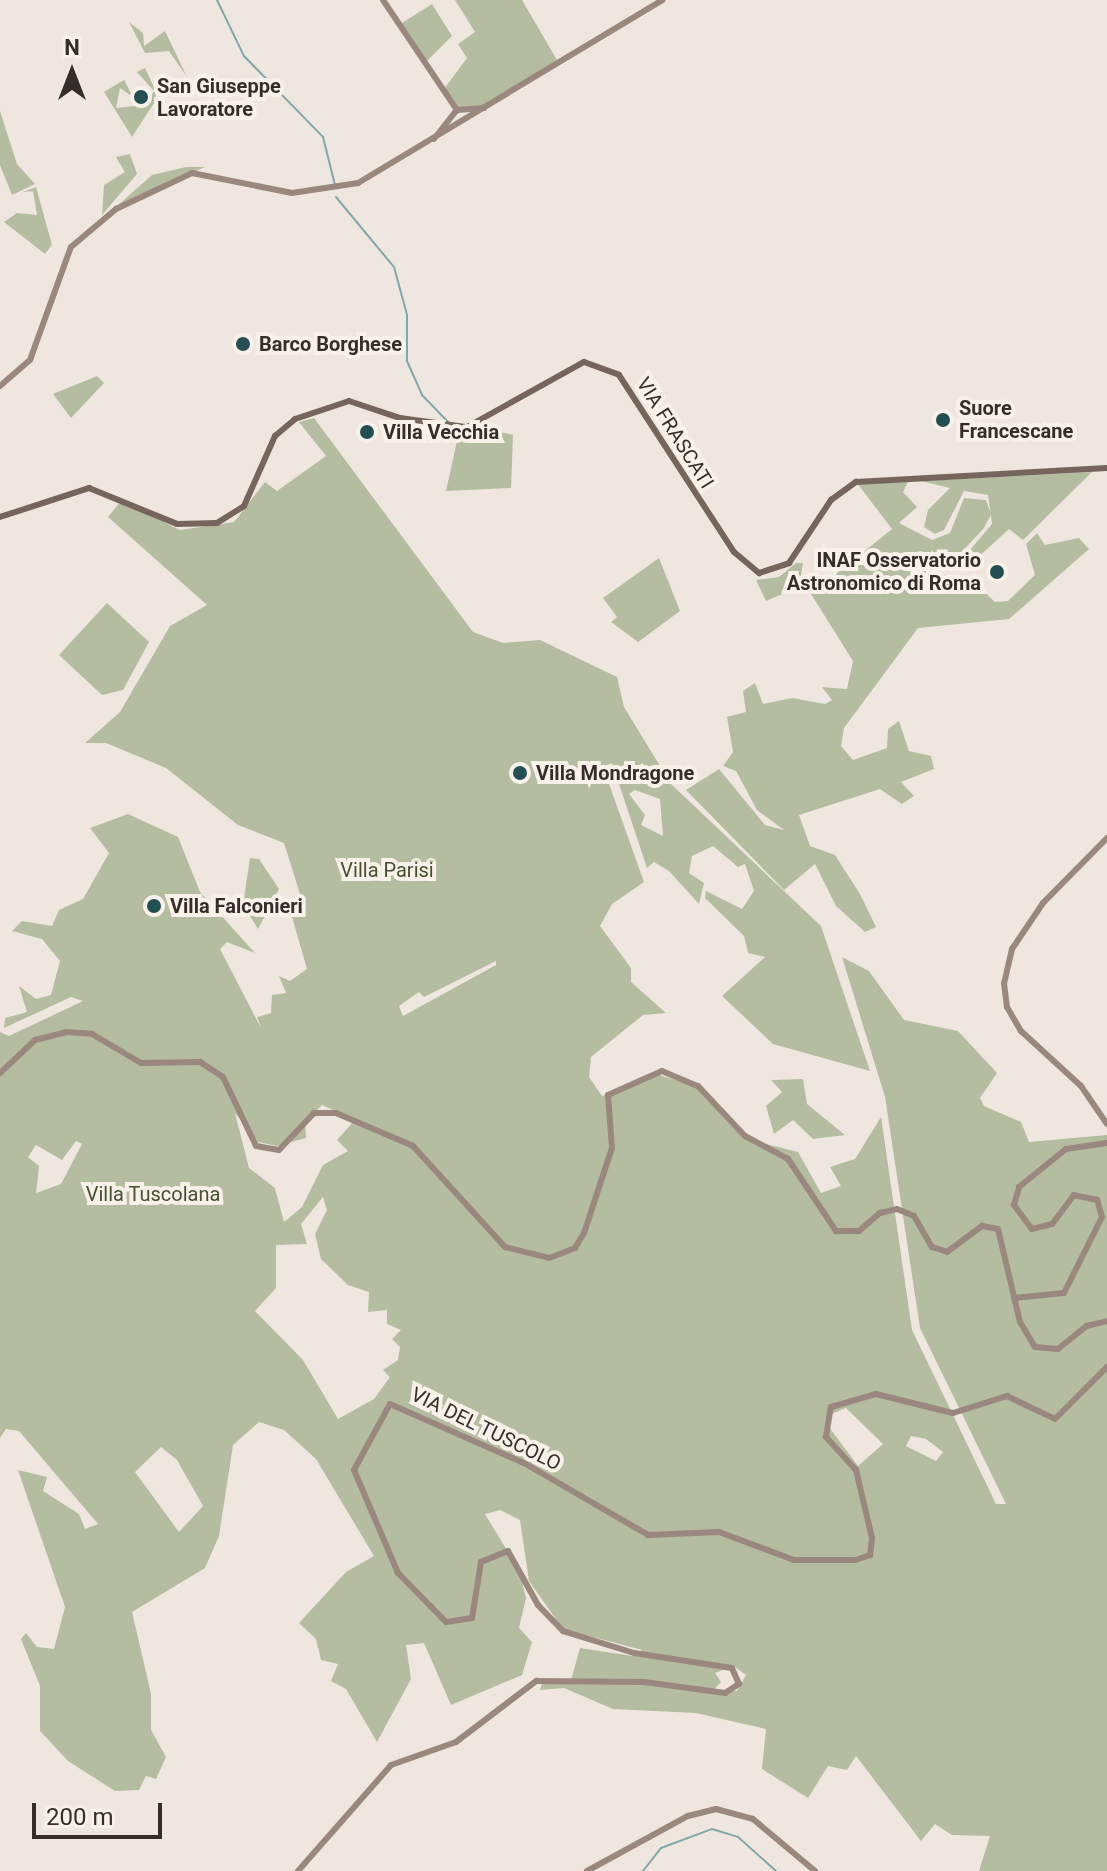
<!DOCTYPE html>
<style>
body{margin:0}
#map{position:relative;width:1107px;height:1871px;overflow:hidden;background:#efe7df;font-family:Roboto,sans-serif}
div>[style]{position:absolute}
.green>*{inset:0;background:#b4bda0}
.stream>*{height:2px;margin:-1px;padding:0 1px;transform-origin:1px;border-radius:1px;background:#81a8a9}
.secondary>*{height:6px;margin:-3px;padding:0 3px;transform-origin:3px;border-radius:3px;background:#9a877d}
.primary>*{height:6px;margin:-3px;padding:0 3px;transform-origin:3px;border-radius:3px;background:#75655d}
.dots>*{width:22px;height:22px;translate:-50% -50%;box-sizing:border-box;border:4px solid #f8f1ea;border-radius:50%}
span{translate:-50% -50%;white-space:nowrap;text-align:center;line-height:1.15;-webkit-text-stroke:8px #f8f1ea;paint-order:stroke}
.poi-label{font-size:20px;color:#352d2a;font-weight:700}
.left{translate:0 -50%;text-align:left}
.right{translate:-100% -50%;text-align:right}
.street-label{font-size:20px;color:#352d2a}
.park-label{font-size:20px;color:#455031}
.north{position:absolute;left:32px;top:32px;width:80px;height:80px;-webkit-text-stroke:6px #f8f1ea;paint-order:stroke;rotate:0deg;font-size:22px;font-weight:700;line-height:32px;text-align:center;color:#352d2a}
.north::after{content:'';display:block;margin:auto;width:28px;height:36px;background:#352d2a;clip-path:polygon(50% 0,100% 100%,50% 72%,0 100%)}
.scale{position:absolute;left:32px;top:1803px;width:130px;height:36px;box-sizing:border-box;border:4px solid #352d2a;border-top:0;padding-left:10px;font-size:24px;line-height:28px;white-space:nowrap;color:#352d2a;-webkit-text-stroke:6px #f8f1ea;paint-order:stroke}
</style>
<div id="map">
<div class="green">
<i style="clip-path:polygon(455px 0,522px 0,557px 60px,475px 110px,457px 107px,444px 89px,467px 58px,458px 44px,475px 32px)"></i>
<i style="clip-path:polygon(432px 4px,452px 36px,426px 62px,402px 23px)"></i>
<i style="clip-path:polygon(129px 22px,143px 33px,144px 46px,165px 31px,187px 77px,169px 51px,145px 53px)"></i>
<i style="clip-path:polygon(145px 68px,155px 89px,156px 100px,132px 137px,104px 92px,124px 80px,133px 97px,120px 88px,116px 108px,145px 105px,154px 91px,137px 72px)"></i>
<i style="clip-path:polygon(0 111px,17px 164px,35px 184px,12px 195px,0 165px)"></i>
<i style="clip-path:polygon(130px 154px,137px 174px,102px 215px,104px 185px,125px 172px,116px 157px)"></i>
<i style="clip-path:polygon(186px 167px,205px 167px,117px 206px,152px 175px)"></i>
<i style="clip-path:polygon(36px 187px,52px 245px,45px 254px,4px 222px,17px 213px,37px 215px,33px 191px,23px 192px)"></i>
<i style="clip-path:polygon(97px 376px,104px 383px,71px 418px,53px 394px)"></i>
<i style="clip-path:polygon(evenodd,314px 418px,473px 632px,503px 643px,540px 640px,617px 677px,624px 707px,671px 784px,821px 926px,870px 1071px,773px 1044px,722px 996px,765px 957px,748px 953px,744px 936px,705px 898px,706px 891px,742px 909px,754px 891px,745px 864px,738px 867px,713px 846px,692px 856px,689px 873px,704px 883px,699px 904px,669px 871px,654px 862px,647px 868px,612px 763px,603px 767px,644px 882px,612px 904px,600px 926px,631px 968px,631px 982px,666px 1013px,643px 1015px,591px 1057px,589px 1077px,602px 1096px,659px 1075px,686px 1083px,706px 1094px,743px 1138px,798px 1152px,821px 1193px,841px 1186px,830px 1167px,855px 1159px,881px 1117px,912px 1330px,996px 1504px,1006px 1504px,920px 1328px,885px 1097px,842px 957px,869px 971px,904px 1020px,958px 1031px,997px 1073px,980px 1098px,984px 1106px,1021px 1122px,1029px 1142px,1107px 1135px,1107px 1871px,979px 1871px,990px 1836px,952px 1835px,935px 1824px,921px 1841px,856px 1756px,847px 1770px,828px 1766px,808px 1798px,762px 1769px,766px 1729px,696px 1713px,613px 1709px,564px 1688px,540px 1690px,543px 1681px,571px 1680px,580px 1648px,633px 1656px,642px 1650px,563px 1629px,529px 1581px,520px 1520px,500px 1510px,485px 1514px,519px 1570px,526px 1598px,519px 1628px,532px 1642px,522px 1675px,451px 1705px,424px 1643px,406px 1645px,411px 1679px,377px 1742px,346px 1689px,331px 1681px,338px 1664px,321px 1660px,316px 1639px,299px 1623px,346px 1572px,374px 1556px,316px 1459px,284px 1430px,259px 1422px,233px 1445px,219px 1536px,205px 1568px,132px 1612px,151px 1694px,151px 1730px,166px 1757px,156px 1779px,146px 1776px,139px 1790px,115px 1791px,68px 1761px,40px 1731px,40px 1686px,21px 1639px,26px 1633px,37px 1647px,54px 1649px,65px 1607px,18px 1470px,47px 1477px,43px 1491px,79px 1514px,85px 1529px,98px 1524px,19px 1431px,6px 1429px,0 1438px,0 1032px,9px 1036px,83px 1001px,71px 997px,4px 1028px,5px 1018px,27px 1012px,19px 986px,36px 999px,51px 995px,60px 961px,42px 939px,12px 931px,22px 921px,52px 926px,59px 910px,83px 899px,109px 853px,90px 828px,128px 814px,178px 837px,200px 892px,255px 953px,227px 942px,220px 949px,261px 1028px,257px 1017px,271px 1013px,272px 995px,286px 993px,279px 976px,290px 981px,307px 969px,288px 903px,300px 894px,284px 843px,238px 825px,166px 768px,106px 743px,85px 743px,120px 712px,170px 626px,207px 605px,108px 517px,121px 501px,180px 530px,234px 522px,265px 482px,277px 491px,326px 456px,299px 422px,314px 418px,635px 790px,660px 799px,663px 836px,641px 825px,645px 815px,629px 794px,635px 790px,314px 418px,496px 961px,496px 965px,403px 1016px,399px 1006px,419px 992px,424px 997px,496px 961px,314px 418px,322px 1105px,355px 1120px,337px 1140px,348px 1151px,323px 1165px,302px 1207px,284px 1222px,275px 1188px,249px 1168px,235px 1113px,258px 1142px,277px 1146px,306px 1138px,305px 1122px,322px 1105px,314px 418px,76px 1141px,82px 1144px,61px 1184px,36px 1193px,39px 1166px,28px 1157px,36px 1145px,62px 1160px,76px 1141px,314px 418px,323px 1197px,327px 1210px,315px 1234px,321px 1259px,348px 1285px,369px 1292px,368px 1312px,387px 1310px,387px 1324px,401px 1330px,392px 1339px,400px 1347px,398px 1360px,383px 1370px,390px 1377px,374px 1399px,338px 1419px,303px 1360px,255px 1311px,276px 1288px,276px 1245px,307px 1244px,301px 1224px,323px 1197px,314px 418px,846px 1408px,883px 1444px,858px 1466px,829px 1427px,831px 1414px,846px 1408px,314px 418px,911px 1436px,926px 1439px,943px 1452px,936px 1461px,906px 1446px,911px 1436px,314px 418px,161px 1447px,177px 1460px,203px 1506px,179px 1532px,135px 1472px,161px 1447px,314px 418px,734px 1666px,746px 1675px,737px 1691px,681px 1690px,714px 1689px,721px 1682px,715px 1673px,734px 1666px)"></i>
<i style="clip-path:polygon(496px 431px,513px 435px,511px 488px,446px 491px,459px 432px)"></i>
<i style="clip-path:polygon(1092px 472px,1023px 540px,1009px 529px,963px 571px,958px 564px,992px 524px,988px 495px,964px 491px,944px 530px,935px 534px,924px 527px,928px 510px,950px 488px,921px 481px)"></i>
<i style="clip-path:polygon(908px 482px,903px 492px,917px 507px,899px 523px,932px 540px,950px 533px,964px 498px,986px 500px,991px 514px,984px 528px,956px 558px,924px 571px,973px 581px,995px 602px,1008px 601px,1035px 575px,1026px 544px,1037px 533px,1045px 545px,1079px 538px,1089px 549px,1009px 619px,918px 628px,844px 728px,841px 746px,853px 760px,887px 748px,888px 729px,899px 721px,909px 751px,931px 756px,934px 769px,901px 782px,914px 796px,902px 804px,880px 789px,799px 815px,810px 846px,835px 855px,860px 894px,876px 927px,865px 932px,836px 906px,815px 864px,784px 890px,686px 790px,719px 769px,765px 825px,784px 830px,757px 810px,736px 771px,723px 766px,733px 752px,727px 717px,746px 712px,743px 691px,755px 683px,763px 704px,792px 698px,825px 704px,832px 700px,822px 687px,847px 689px,853px 661px,811px 594px,892px 529px,857px 483px)"></i>
<i style="clip-path:polygon(659px 558px,680px 611px,638px 642px,611px 622px,617px 617px,603px 598px)"></i>
<i style="clip-path:polygon(796px 563px,803px 563px,799px 587px,766px 601px,756px 580px,779px 577px)"></i>
<i style="clip-path:polygon(107px 603px,149px 642px,123px 690px,102px 695px,59px 655px)"></i>
<i style="clip-path:polygon(250px 858px,259px 859px,279px 889px,258px 929px,243px 905px)"></i>
<i style="clip-path:polygon(803px 1079px,807px 1104px,845px 1135px,813px 1139px,793px 1120px,774px 1134px,766px 1106px,782px 1092px,771px 1080px)"></i>
</div>
<div class="stream">
<i style="left:217px;top:0;width:62px;rotate:64.3deg"></i>
<i style="left:244px;top:56px;width:113px;rotate:45.7deg"></i>
<i style="left:323px;top:137px;width:49px;rotate:76deg"></i>
<i style="left:336px;top:197px;width:91px;rotate:50.4deg"></i>
<i style="left:394px;top:267px;width:50px;rotate:74.8deg"></i>
<i style="left:407px;top:315px;width:46px;rotate:90deg"></i>
<i style="left:407px;top:361px;width:37px;rotate:66deg"></i>
<i style="left:422px;top:395px;width:39px;rotate:46deg"></i>
<i style="left:643px;top:1871px;width:29px;rotate:-52deg"></i>
<i style="left:661px;top:1848px;width:54px;rotate:-20.4deg"></i>
<i style="left:712px;top:1829px;width:27px;rotate:17deg"></i>
<i style="left:738px;top:1837px;width:51px;rotate:41.8deg"></i>
</div>
<div class="secondary">
<i style="left:383px;top:0;width:133px;rotate:56.1deg"></i>
<i style="left:434px;top:139px;width:37px;rotate:-52deg"></i>
<i style="left:457px;top:110px;width:27px;rotate:-4deg"></i>
<i style="left:0;top:386px;width:40px;rotate:-41deg"></i>
<i style="left:30px;top:360px;width:120px;rotate:-70.1deg"></i>
<i style="left:71px;top:247px;width:59px;rotate:-40.2deg"></i>
<i style="left:116px;top:209px;width:84px;rotate:-25.3deg"></i>
<i style="left:192px;top:173px;width:102px;rotate:11.3deg"></i>
<i style="left:292px;top:193px;width:67px;rotate:-8.6deg"></i>
<i style="left:358px;top:183px;width:355px;rotate:-31deg"></i>
<i style="left:1107px;top:838px;width:91px;rotate:134.6deg"></i>
<i style="left:1043px;top:903px;width:55px;rotate:124deg"></i>
<i style="left:1012px;top:949px;width:35px;rotate:103deg"></i>
<i style="left:1004px;top:983px;width:24px;rotate:83deg"></i>
<i style="left:1007px;top:1007px;width:28px;rotate:60deg"></i>
<i style="left:1021px;top:1031px;width:81px;rotate:42.5deg"></i>
<i style="left:1081px;top:1086px;width:46px;rotate:55.6deg"></i>
<i style="left:0;top:1073px;width:48px;rotate:-43.3deg"></i>
<i style="left:35px;top:1040px;width:32px;rotate:-14deg"></i>
<i style="left:66px;top:1032px;width:26px;rotate:4deg"></i>
<i style="left:92px;top:1034px;width:57px;rotate:30.6deg"></i>
<i style="left:141px;top:1063px;width:59px;rotate:-1deg"></i>
<i style="left:200px;top:1062px;width:27px;rotate:33deg"></i>
<i style="left:223px;top:1077px;width:76px;rotate:64.4deg"></i>
<i style="left:256px;top:1146px;width:23px;rotate:10deg"></i>
<i style="left:279px;top:1150px;width:51px;rotate:-46.6deg"></i>
<i style="left:314px;top:1113px;width:22px"></i>
<i style="left:336px;top:1113px;width:84px;rotate:23.2deg"></i>
<i style="left:413px;top:1146px;width:137px;rotate:47.7deg"></i>
<i style="left:505px;top:1247px;width:45px;rotate:14deg"></i>
<i style="left:549px;top:1258px;width:28px;rotate:-21deg"></i>
<i style="left:575px;top:1248px;width:17px;rotate:-59deg"></i>
<i style="left:584px;top:1233px;width:89px;rotate:-71.8deg"></i>
<i style="left:612px;top:1148px;width:53px;rotate:-94.3deg"></i>
<i style="left:608px;top:1095px;width:59px;rotate:-24deg"></i>
<i style="left:662px;top:1071px;width:39px;rotate:23deg"></i>
<i style="left:698px;top:1086px;width:69px;rotate:46.8deg"></i>
<i style="left:745px;top:1136px;width:49px;rotate:28.1deg"></i>
<i style="left:788px;top:1159px;width:87px;rotate:56.3deg"></i>
<i style="left:836px;top:1231px;width:23px"></i>
<i style="left:859px;top:1231px;width:28px;rotate:-41deg"></i>
<i style="left:880px;top:1213px;width:17px;rotate:-13deg"></i>
<i style="left:897px;top:1209px;width:18px;rotate:22deg"></i>
<i style="left:914px;top:1216px;width:36px;rotate:60deg"></i>
<i style="left:932px;top:1247px;width:16px;rotate:18deg"></i>
<i style="left:947px;top:1252px;width:44px;rotate:-36.6deg"></i>
<i style="left:982px;top:1226px;width:16px;rotate:11deg"></i>
<i style="left:998px;top:1229px;width:96px;rotate:76.7deg"></i>
<i style="left:1020px;top:1322px;width:29px;rotate:59deg"></i>
<i style="left:1035px;top:1347px;width:23px;rotate:5deg"></i>
<i style="left:1058px;top:1349px;width:36px;rotate:-39deg"></i>
<i style="left:1086px;top:1326px;width:22px;rotate:-13deg"></i>
<i style="left:1014px;top:1298px;width:50px;rotate:-5.7deg"></i>
<i style="left:1064px;top:1293px;width:85px;rotate:-63.4deg"></i>
<i style="left:1102px;top:1217px;width:18px;rotate:-106deg"></i>
<i style="left:1097px;top:1200px;width:24px;rotate:-168deg"></i>
<i style="left:1074px;top:1195px;width:36px;rotate:127deg"></i>
<i style="left:1052px;top:1224px;width:21px;rotate:166deg"></i>
<i style="left:1032px;top:1229px;width:30px;rotate:-127deg"></i>
<i style="left:1014px;top:1205px;width:19px;rotate:-74deg"></i>
<i style="left:1019px;top:1187px;width:60px;rotate:-39deg"></i>
<i style="left:1066px;top:1149px;width:41px;rotate:-8.3deg"></i>
<i style="left:298px;top:1871px;width:141px;rotate:-48.7deg"></i>
<i style="left:391px;top:1765px;width:69px;rotate:-19.5deg"></i>
<i style="left:456px;top:1742px;width:101px;rotate:-37.3deg"></i>
<i style="left:536px;top:1681px;width:108px;rotate:0.5deg"></i>
<i style="left:644px;top:1682px;width:82px;rotate:7.7deg"></i>
<i style="left:725px;top:1693px;width:17px;rotate:-33deg"></i>
<i style="left:739px;top:1684px;width:17px;rotate:-114deg"></i>
<i style="left:732px;top:1668px;width:99px;rotate:-171.3deg"></i>
<i style="left:634px;top:1653px;width:74px;rotate:-162.8deg"></i>
<i style="left:563px;top:1631px;width:36px;rotate:-134deg"></i>
<i style="left:538px;top:1605px;width:62px;rotate:-119.1deg"></i>
<i style="left:508px;top:1551px;width:29px;rotate:158deg"></i>
<i style="left:481px;top:1562px;width:57px;rotate:99.1deg"></i>
<i style="left:472px;top:1618px;width:26px;rotate:171deg"></i>
<i style="left:446px;top:1622px;width:69px;rotate:-134.4deg"></i>
<i style="left:398px;top:1573px;width:112px;rotate:-113.1deg"></i>
<i style="left:354px;top:1470px;width:75px;rotate:-61.4deg"></i>
<i style="left:390px;top:1404px;width:146px;rotate:23.8deg"></i>
<i style="left:524px;top:1463px;width:143px;rotate:30.1deg"></i>
<i style="left:648px;top:1535px;width:71px;rotate:-2.4deg"></i>
<i style="left:719px;top:1532px;width:80px;rotate:20.5deg"></i>
<i style="left:794px;top:1560px;width:61px"></i>
<i style="left:855px;top:1560px;width:16px;rotate:-18deg"></i>
<i style="left:870px;top:1555px;width:17px;rotate:-83deg"></i>
<i style="left:872px;top:1538px;width:70px;rotate:-103.2deg"></i>
<i style="left:856px;top:1470px;width:45px;rotate:-132.3deg"></i>
<i style="left:826px;top:1437px;width:30px;rotate:-81deg"></i>
<i style="left:831px;top:1407px;width:47px;rotate:-16.1deg"></i>
<i style="left:876px;top:1394px;width:79px;rotate:13.9deg"></i>
<i style="left:953px;top:1413px;width:57px;rotate:-17.5deg"></i>
<i style="left:1007px;top:1396px;width:53px;rotate:25.6deg"></i>
<i style="left:1055px;top:1419px;width:74px;rotate:-45deg"></i>
<i style="left:587px;top:1871px;width:115px;rotate:-28.6deg"></i>
<i style="left:688px;top:1816px;width:29px;rotate:-14deg"></i>
<i style="left:716px;top:1809px;width:38px;rotate:15deg"></i>
<i style="left:753px;top:1819px;width:81px;rotate:40deg"></i>
</div>
<div class="primary">
<i style="left:0;top:517px;width:94px;rotate:-18deg"></i>
<i style="left:89px;top:488px;width:95px;rotate:22.2deg"></i>
<i style="left:177px;top:524px;width:40px;rotate:-1.4deg"></i>
<i style="left:217px;top:523px;width:32px;rotate:-32deg"></i>
<i style="left:244px;top:506px;width:77px;rotate:-66.1deg"></i>
<i style="left:275px;top:436px;width:26px;rotate:-40deg"></i>
<i style="left:295px;top:419px;width:57px;rotate:-18.4deg"></i>
<i style="left:349px;top:401px;width:54px;rotate:18.4deg"></i>
<i style="left:400px;top:418px;width:68px;rotate:7.7deg"></i>
<i style="left:467px;top:427px;width:134px;rotate:-29.1deg"></i>
<i style="left:584px;top:362px;width:37px;rotate:20deg"></i>
<i style="left:619px;top:375px;width:211px;rotate:57deg"></i>
<i style="left:734px;top:552px;width:33px;rotate:40deg"></i>
<i style="left:759px;top:573px;width:32px;rotate:-18deg"></i>
<i style="left:789px;top:563px;width:76px;rotate:-56.3deg"></i>
<i style="left:831px;top:500px;width:31px;rotate:-36deg"></i>
<i style="left:856px;top:482px;width:251px;rotate:-3.2deg"></i>
</div>
<div class="dots">
<i style="left:141px;top:97px;background:#244f52"></i>
<i style="left:243px;top:344px;background:#244f52"></i>
<i style="left:943px;top:420px;background:#244f52"></i>
<i style="left:367px;top:432px;background:#244f52"></i>
<i style="left:997px;top:572px;background:#244f52"></i>
<i style="left:520px;top:773px;background:#244f52"></i>
<i style="left:154px;top:906px;background:#244f52"></i>
</div>
<div class="poi-label">
<span class="left" style="left:157px;top:98px">San Giuseppe<br>Lavoratore</span>
<span class="left" style="left:259px;top:344px">Barco Borghese</span>
<span class="left" style="left:959px;top:420px">Suore<br>Francescane</span>
<span class="left" style="left:383px;top:432px">Villa Vecchia</span>
<span class="right" style="left:981px;top:572px">INAF Osservatorio<br>Astronomico di Roma</span>
<span class="left" style="left:536px;top:773px">Villa Mondragone</span>
<span class="left" style="left:170px;top:906px">Villa Falconieri</span>
</div>
<div class="street-label">
<span style="left:675px;top:433px;rotate:58deg">VIA FRASCATI</span>
<span style="left:486px;top:1429px;rotate:26deg">VIA DEL TUSCOLO</span>
</div>
<div class="park-label">
<span style="left:387px;top:870px">Villa Parisi</span>
<span style="left:153px;top:1194px">Villa Tuscolana</span>
</div>
<div class="north">N</div>
<div class="scale">200 m</div>
</div>
